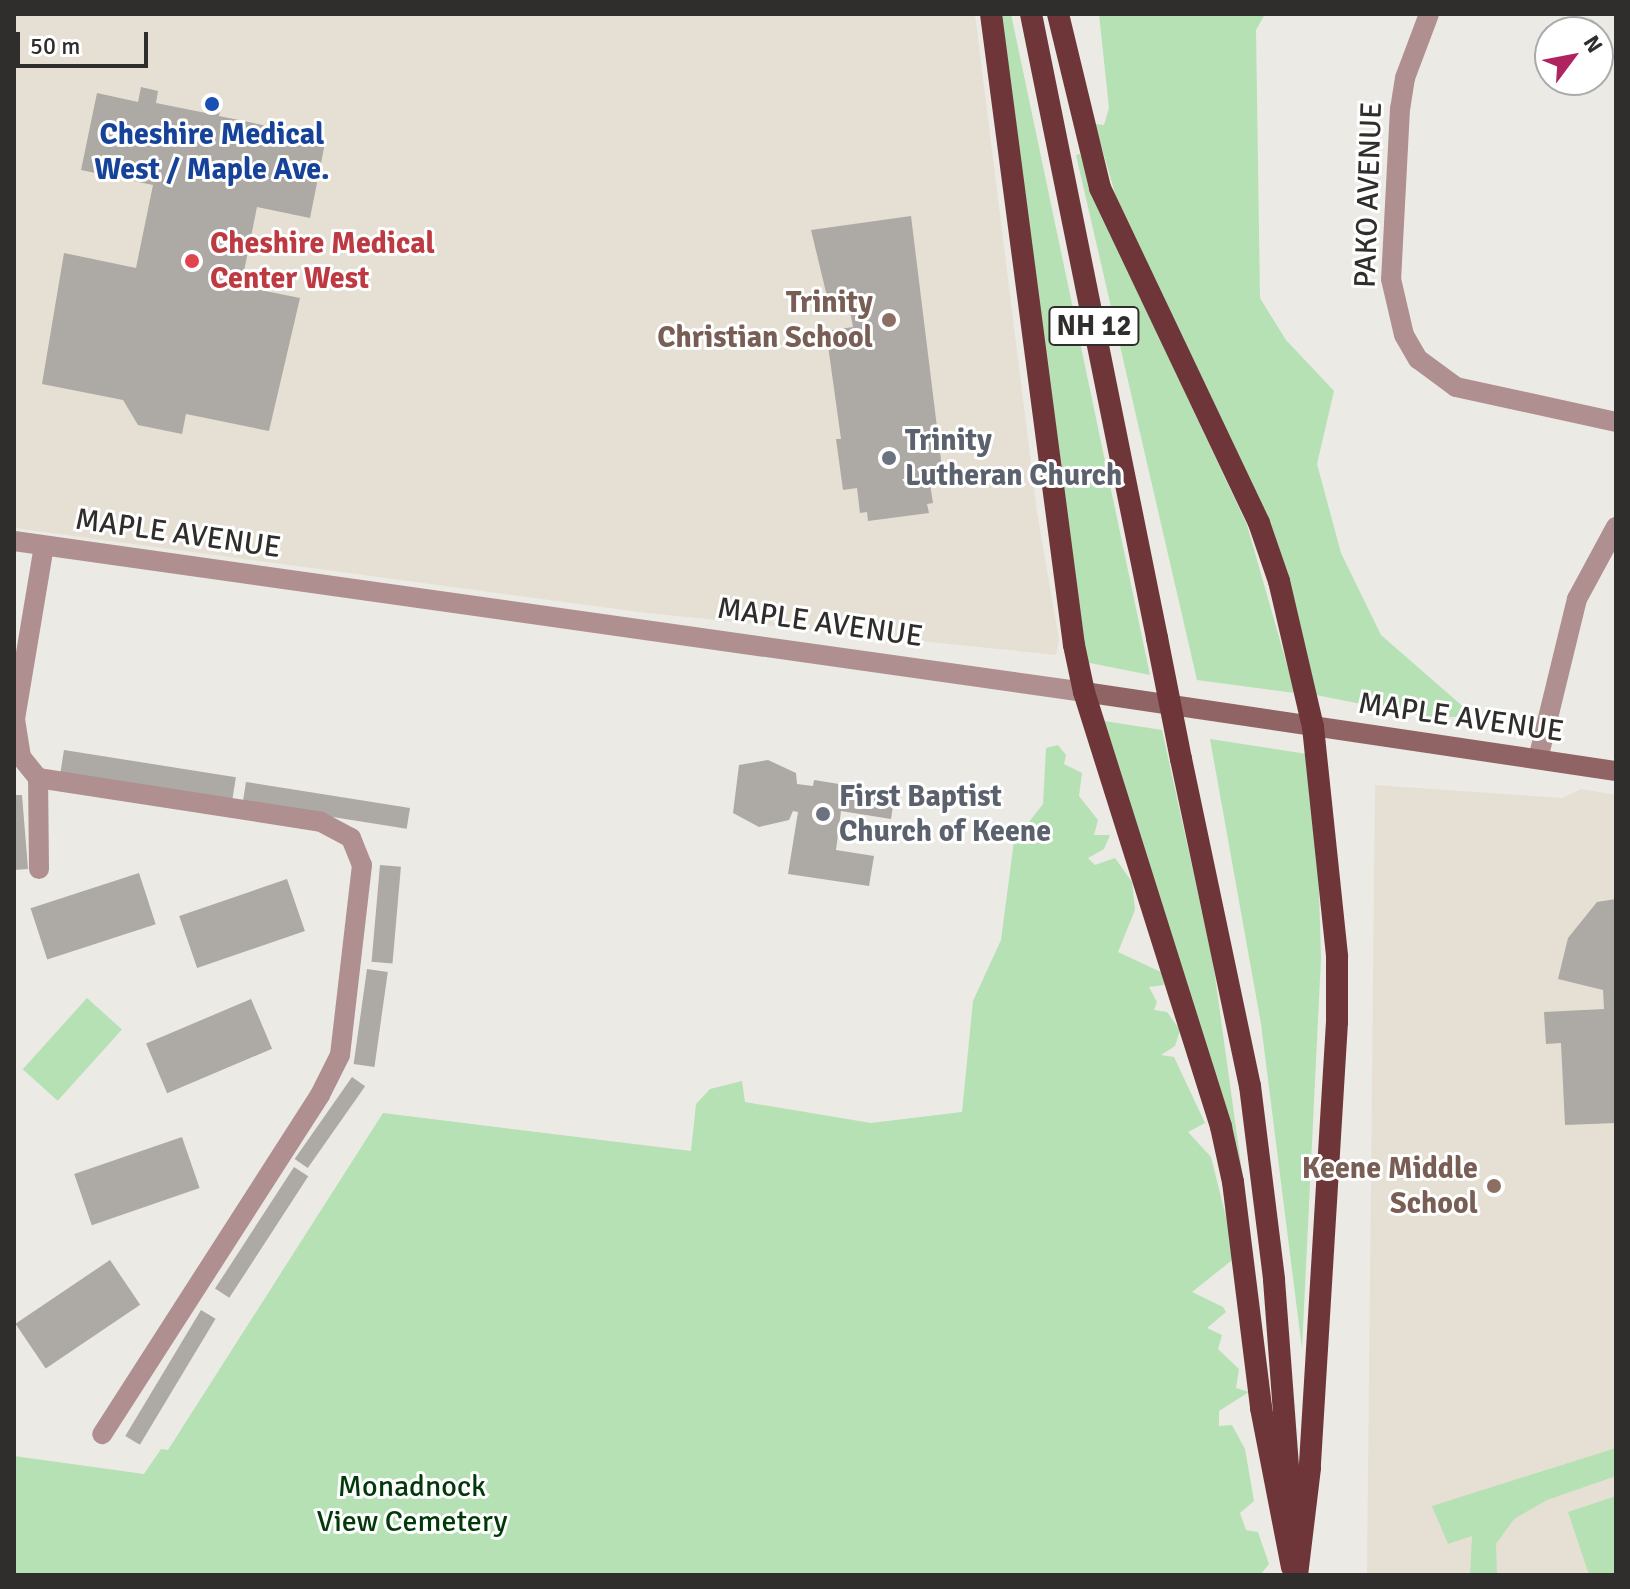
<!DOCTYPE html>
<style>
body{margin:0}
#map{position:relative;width:1630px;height:1589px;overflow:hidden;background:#eceae4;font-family:Signika,sans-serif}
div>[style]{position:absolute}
.built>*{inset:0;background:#e5e0d3}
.green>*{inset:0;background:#b5e1b5;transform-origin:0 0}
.building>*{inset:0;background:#ada9a5;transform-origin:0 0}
.minor>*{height:20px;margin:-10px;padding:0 10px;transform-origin:10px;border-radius:10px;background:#af8f8f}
.tertiary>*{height:20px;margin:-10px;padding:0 10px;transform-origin:10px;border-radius:10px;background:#af8f8f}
.secondary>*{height:20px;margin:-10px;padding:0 10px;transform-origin:10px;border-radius:10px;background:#906364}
.trunk>*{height:22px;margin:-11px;padding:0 11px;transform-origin:11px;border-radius:11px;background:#6f363a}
.trunk-bridge>*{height:22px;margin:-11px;padding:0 11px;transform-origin:11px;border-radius:11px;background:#6f363a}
.dots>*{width:22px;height:22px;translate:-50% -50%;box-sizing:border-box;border:4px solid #fff;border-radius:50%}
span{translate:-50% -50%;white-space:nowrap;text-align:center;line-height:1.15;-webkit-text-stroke:6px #fff;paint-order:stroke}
.shield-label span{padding:2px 6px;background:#fff;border:2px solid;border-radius:6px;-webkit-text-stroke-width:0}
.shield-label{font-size:28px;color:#2f2e2c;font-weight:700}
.transit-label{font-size:30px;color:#164399;font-weight:700}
.street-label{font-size:30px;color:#2f2e2c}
.health-label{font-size:30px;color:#be3a42;font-weight:700}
.left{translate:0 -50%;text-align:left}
.education-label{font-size:30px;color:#785e54;font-weight:700}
.right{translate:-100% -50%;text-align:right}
.worship-label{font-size:30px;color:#5b616d;font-weight:700}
.park-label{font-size:30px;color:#023909}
.frame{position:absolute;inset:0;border:16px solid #2f2e2c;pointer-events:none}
.north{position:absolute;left:1534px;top:16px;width:80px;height:80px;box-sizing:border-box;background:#fff;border:2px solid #acabab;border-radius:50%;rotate:58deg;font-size:22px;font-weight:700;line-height:32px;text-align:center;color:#2f2e2c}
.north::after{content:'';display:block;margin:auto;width:28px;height:36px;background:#af2360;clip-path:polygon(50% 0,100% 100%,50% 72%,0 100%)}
.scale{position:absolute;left:16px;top:32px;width:132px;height:36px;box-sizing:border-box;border:4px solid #2f2e2c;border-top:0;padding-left:10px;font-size:24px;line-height:28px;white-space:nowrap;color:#2f2e2c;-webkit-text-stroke:6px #fff;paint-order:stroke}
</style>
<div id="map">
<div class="built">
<i style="clip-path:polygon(14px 14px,975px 14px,1037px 512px,1059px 640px,1056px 655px,639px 612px,14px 528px)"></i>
<i style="clip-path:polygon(1375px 785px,1562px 798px,1581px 789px,1616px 795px,1616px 1575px,1367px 1575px)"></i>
</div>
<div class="green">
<i style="clip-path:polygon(1000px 14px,1011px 14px,1150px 675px,1085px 662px)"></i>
<i style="clip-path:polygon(1099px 14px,1265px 14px,1256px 30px,1260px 298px,1286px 340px,1334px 391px,1317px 464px,1341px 553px,1381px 635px,1475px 717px,1427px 717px,1316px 695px,1305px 658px,1116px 197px,1095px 124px,1104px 125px,1109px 108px)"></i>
<i style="clip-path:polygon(1080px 154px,1094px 198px,1247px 525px,1295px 693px,1197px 680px,1076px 155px)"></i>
<i style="clip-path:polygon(1104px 721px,1162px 730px,1213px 962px,1245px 1193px)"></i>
<i style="clip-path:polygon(1210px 739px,1307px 754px,1318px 858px,1321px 958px,1302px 1349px,1261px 1024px)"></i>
<i style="clip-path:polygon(1058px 745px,1066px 755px,1064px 764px,1082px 773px,1079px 796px,1098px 820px,1094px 835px,1110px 835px,1104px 849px,1088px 858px,1095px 865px,1115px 858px,1132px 882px,1135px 910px,1118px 952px,1163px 973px,1164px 985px,1149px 987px,1157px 1002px,1154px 1010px,1167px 1012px,1180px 1030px,1175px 1046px,1161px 1055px,1174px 1057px,1205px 1123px,1188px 1132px,1211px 1157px,1236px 1257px,1192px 1292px,1223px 1307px,1226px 1312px,1207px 1328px,1222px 1335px,1218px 1349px,1239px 1369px,1236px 1388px,1249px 1392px,1219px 1411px,1219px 1426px,1232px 1425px,1245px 1449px,1254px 1501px,1240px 1513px,1246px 1530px,1258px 1532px,1269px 1564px,1260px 1575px,14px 1575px,14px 1456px,144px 1474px,161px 1449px,168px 1450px,383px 1113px,691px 1151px,696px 1104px,710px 1089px,742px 1081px,745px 1102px,871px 1123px,962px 1112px,973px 1001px,1001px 940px,1014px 841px,1043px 804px,1046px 748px)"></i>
<i style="left:87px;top:998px;width:47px;height:96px;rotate:42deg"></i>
<i style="clip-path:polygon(1616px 1448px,1616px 1476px,1547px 1500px,1514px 1519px,1496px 1544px,1497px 1575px,1470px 1575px,1472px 1536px,1448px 1544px,1432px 1506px)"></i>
<i style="clip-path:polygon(1616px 1496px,1616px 1575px,1589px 1575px,1568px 1512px)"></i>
</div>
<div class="building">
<i style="clip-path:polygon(141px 87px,158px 91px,156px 103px,206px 113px,208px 108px,220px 111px,219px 116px,326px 138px,310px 218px,257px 207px,241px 286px,300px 298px,269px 431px,186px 414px,182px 434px,138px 425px,123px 400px,42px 384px,64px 253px,136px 268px,153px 185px,81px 170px,97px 93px,138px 102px)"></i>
<i style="clip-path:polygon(911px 216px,943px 476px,929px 478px,933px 503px,927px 504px,929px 513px,868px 521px,867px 512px,860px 513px,857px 488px,843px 490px,836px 439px,841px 439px,826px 331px,853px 327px,850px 311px,831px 313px,811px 230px)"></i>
<i style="left:64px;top:750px;width:174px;height:25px;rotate:9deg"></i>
<i style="clip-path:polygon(768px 760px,796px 773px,797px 784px,813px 786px,814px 780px,895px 793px,891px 819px,841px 811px,836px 850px,874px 856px,869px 886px,788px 874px,798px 812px,793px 811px,789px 820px,759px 827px,733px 813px,739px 765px)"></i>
<i style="left:246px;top:782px;width:166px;height:21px;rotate:9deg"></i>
<i style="clip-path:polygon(14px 795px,22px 795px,28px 869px,14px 870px)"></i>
<i style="left:380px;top:865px;width:21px;height:97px;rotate:5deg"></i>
<i style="left:139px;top:873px;width:54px;height:114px;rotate:72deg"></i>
<i style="left:287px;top:879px;width:55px;height:114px;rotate:71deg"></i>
<i style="clip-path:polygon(1616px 899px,1616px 1123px,1565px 1125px,1561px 1043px,1546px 1044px,1544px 1012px,1604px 1009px,1603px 990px,1558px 979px,1568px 938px,1597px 902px)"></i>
<i style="left:367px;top:969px;width:21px;height:96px;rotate:8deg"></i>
<i style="left:251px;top:999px;width:54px;height:114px;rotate:67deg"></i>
<i style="left:352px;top:1077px;width:16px;height:100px;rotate:35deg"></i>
<i style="left:182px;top:1137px;width:54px;height:114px;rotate:71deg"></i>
<i style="left:294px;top:1167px;width:17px;height:145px;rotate:33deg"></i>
<i style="left:110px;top:1260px;width:54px;height:114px;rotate:56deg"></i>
<i style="left:201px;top:1310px;width:17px;height:147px;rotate:31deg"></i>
</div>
<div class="minor">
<i style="left:1429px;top:14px;width:68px;rotate:110.6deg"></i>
<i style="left:1405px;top:78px;width:31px;rotate:99deg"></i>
<i style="left:1400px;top:109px;width:170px;rotate:93deg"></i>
<i style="left:1391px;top:279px;width:57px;rotate:76.9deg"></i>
<i style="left:1404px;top:335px;width:28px;rotate:60deg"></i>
<i style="left:1418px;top:359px;width:47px;rotate:36.4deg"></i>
<i style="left:1456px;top:387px;width:164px;rotate:12.3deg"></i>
<i style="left:1538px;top:759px;width:165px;rotate:-76.3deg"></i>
<i style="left:1577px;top:599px;width:82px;rotate:-61.6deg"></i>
<i style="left:38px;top:778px;width:286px;rotate:8.8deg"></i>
<i style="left:321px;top:822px;width:34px;rotate:28deg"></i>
<i style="left:351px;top:838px;width:29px;rotate:68deg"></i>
<i style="left:362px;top:865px;width:191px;rotate:96.6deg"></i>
<i style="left:340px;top:1055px;width:45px;rotate:116.6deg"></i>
<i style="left:320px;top:1095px;width:403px;rotate:122.7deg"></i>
<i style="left:39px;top:869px;width:91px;rotate:-90.6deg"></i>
<i style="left:38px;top:778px;width:27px;rotate:-129deg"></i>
<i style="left:21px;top:757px;width:38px;rotate:-99deg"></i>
<i style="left:15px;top:719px;width:175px;rotate:-80.5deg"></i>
</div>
<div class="tertiary">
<i style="left:14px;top:541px;width:1081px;rotate:8.03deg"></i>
</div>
<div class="secondary">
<i style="left:1084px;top:692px;width:538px;rotate:8.45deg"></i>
</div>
<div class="trunk">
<i style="left:991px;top:14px;width:636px;rotate:82.51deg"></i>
<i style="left:1074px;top:645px;width:48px;rotate:78deg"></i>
<i style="left:1084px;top:692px;width:456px;rotate:72.5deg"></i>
<i style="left:1221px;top:1127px;width:56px;rotate:77.7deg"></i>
<i style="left:1233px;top:1182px;width:228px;rotate:82.9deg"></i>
<i style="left:1261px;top:1408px;width:162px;rotate:79deg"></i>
<i style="left:1031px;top:14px;width:637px;rotate:78.58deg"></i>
<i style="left:1058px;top:14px;width:179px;rotate:76.4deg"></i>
<i style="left:1100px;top:188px;width:371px;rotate:64.6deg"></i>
<i style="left:1259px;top:523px;width:61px;rotate:71deg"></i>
<i style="left:1279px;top:581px;width:150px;rotate:76.9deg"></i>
<i style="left:1313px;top:727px;width:231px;rotate:84deg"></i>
<i style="left:1337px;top:957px;width:65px;rotate:90deg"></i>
<i style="left:1337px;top:1022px;width:447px;rotate:93.5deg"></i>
<i style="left:1310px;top:1468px;width:108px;rotate:96.9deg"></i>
<i style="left:1181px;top:759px;width:334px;rotate:78.1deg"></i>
<i style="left:1250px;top:1086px;width:195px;rotate:82.9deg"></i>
<i style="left:1274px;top:1280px;width:239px;rotate:85.7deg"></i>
</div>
<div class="trunk-bridge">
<i style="left:1157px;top:638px;width:123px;rotate:78.8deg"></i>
</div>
<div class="dots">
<i style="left:212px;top:104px;background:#1a4fb4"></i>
<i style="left:192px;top:261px;background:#e0444e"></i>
<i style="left:889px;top:320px;background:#8d6e63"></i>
<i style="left:889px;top:458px;background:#6b7280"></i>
<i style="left:823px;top:814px;background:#6b7280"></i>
<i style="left:1494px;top:1186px;background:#8d6e63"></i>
</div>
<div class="shield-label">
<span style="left:1094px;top:326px">NH 12</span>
</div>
<div class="transit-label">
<span style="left:212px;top:152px">Cheshire Medical<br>West / Maple Ave.</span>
</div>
<div class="street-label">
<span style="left:1369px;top:195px;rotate:-88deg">PAKO AVENUE</span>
<span style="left:178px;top:534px;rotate:8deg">MAPLE AVENUE</span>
<span style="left:820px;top:623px;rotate:8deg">MAPLE AVENUE</span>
<span style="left:1461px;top:718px;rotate:8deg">MAPLE AVENUE</span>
</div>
<div class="health-label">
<span class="left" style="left:210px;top:261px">Cheshire Medical<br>Center West</span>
</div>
<div class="education-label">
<span class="right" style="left:873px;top:320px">Trinity<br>Christian School</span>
<span class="right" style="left:1478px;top:1186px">Keene Middle<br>School</span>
</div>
<div class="worship-label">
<span class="left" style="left:905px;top:458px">Trinity<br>Lutheran Church</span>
<span class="left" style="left:839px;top:814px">First Baptist<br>Church of Keene</span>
</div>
<div class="park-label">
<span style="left:412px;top:1504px">Monadnock<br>View Cemetery</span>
</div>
<div class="frame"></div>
<div class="north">N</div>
<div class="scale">50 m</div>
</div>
